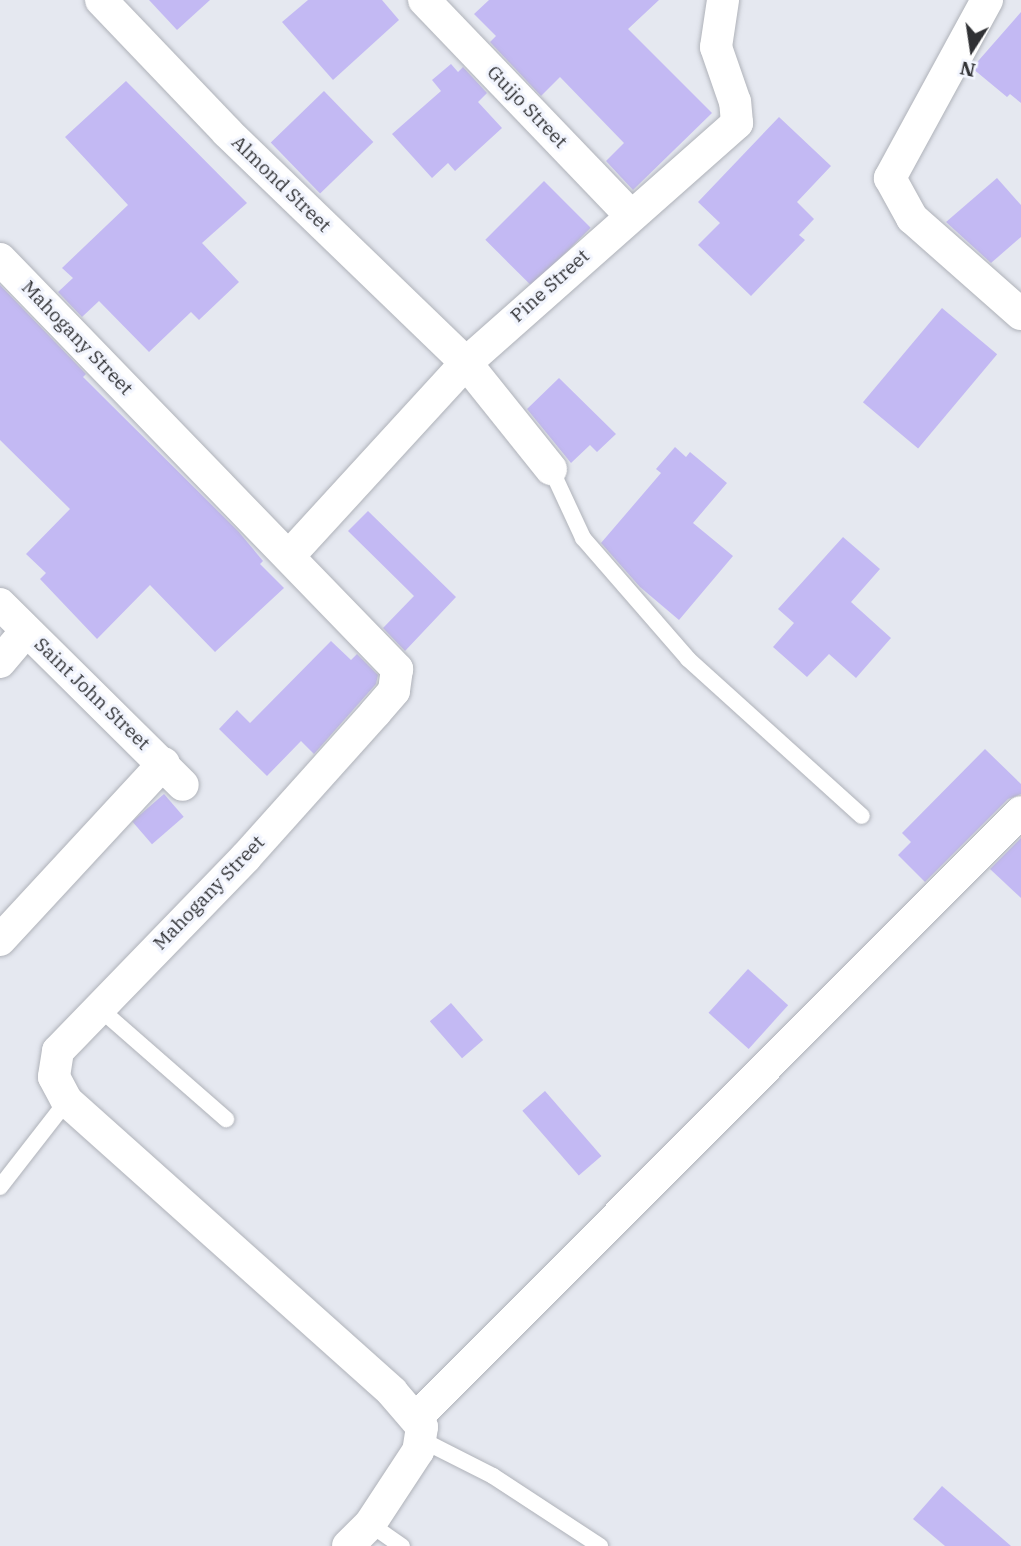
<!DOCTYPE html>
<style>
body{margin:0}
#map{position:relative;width:1021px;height:1546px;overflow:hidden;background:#e5e8f0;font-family:"IBM Plex Serif",serif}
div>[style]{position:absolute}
.building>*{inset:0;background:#c3b9f3;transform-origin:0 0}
.roads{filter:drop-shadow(0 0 2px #afb2b9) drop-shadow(0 0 2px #afb2b9)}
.service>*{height:16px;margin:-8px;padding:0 8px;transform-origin:8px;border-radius:8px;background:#fff}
.minor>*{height:32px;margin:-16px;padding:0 16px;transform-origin:16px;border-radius:16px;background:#fff}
span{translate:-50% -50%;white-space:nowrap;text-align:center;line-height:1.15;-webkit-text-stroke:6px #f2f5fe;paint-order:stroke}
.street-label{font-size:19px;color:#303134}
.north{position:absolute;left:937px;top:14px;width:70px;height:70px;-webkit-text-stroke:5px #f2f5fe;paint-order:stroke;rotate:192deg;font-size:19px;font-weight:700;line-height:28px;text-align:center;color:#303134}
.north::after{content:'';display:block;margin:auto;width:24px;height:32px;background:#303134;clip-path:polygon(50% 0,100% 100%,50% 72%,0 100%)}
</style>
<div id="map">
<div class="building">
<i style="clip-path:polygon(149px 0,210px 0,177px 30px)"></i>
<i style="clip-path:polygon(308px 0,382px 0,399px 20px,333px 80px,282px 22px)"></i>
<i style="clip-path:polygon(489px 0,659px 0,628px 29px,712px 113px,633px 190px,606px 161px,624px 143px,560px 77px,541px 96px,490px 42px,496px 36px,474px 14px)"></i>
<i style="clip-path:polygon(1021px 12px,1021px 103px,1010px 94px,1007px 97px,972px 68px)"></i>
<i style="clip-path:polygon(451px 64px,458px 72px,463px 67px,487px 93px,478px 102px,502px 128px,455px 171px,448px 163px,432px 178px,392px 134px,441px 91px,432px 80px)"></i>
<i style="clip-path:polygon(126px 81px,247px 203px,202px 243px,239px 282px,199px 320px,191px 312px,149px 352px,99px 301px,82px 317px,58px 292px,73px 278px,62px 268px,128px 205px,65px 137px)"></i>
<i style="left:324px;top:91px;width:71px;height:74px;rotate:46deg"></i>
<i style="clip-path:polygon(779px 117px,831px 166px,797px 202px,814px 219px,799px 235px,805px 240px,751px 296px,698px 245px,720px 223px,698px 202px)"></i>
<i style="clip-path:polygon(997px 178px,1021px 205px,1021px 237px,991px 263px,946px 222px)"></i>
<i style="left:544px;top:181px;width:66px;height:83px;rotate:45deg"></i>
<i style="clip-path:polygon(0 285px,86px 374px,83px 377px,238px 531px,263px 561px,260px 564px,284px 588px,215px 652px,150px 585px,97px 639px,40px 579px,46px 573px,26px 554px,70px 509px,0 440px)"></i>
<i style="left:942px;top:308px;width:72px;height:123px;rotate:40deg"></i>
<i style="clip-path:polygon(559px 378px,616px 434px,597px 452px,590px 445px,571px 463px,527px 409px)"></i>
<i style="clip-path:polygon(675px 447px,686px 457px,690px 452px,727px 483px,693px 523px,733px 556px,679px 620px,640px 587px,601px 543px,661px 473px,656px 469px)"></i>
<i style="clip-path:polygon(368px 511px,456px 597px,405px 651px,383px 628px,414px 596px,348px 531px)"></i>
<i style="clip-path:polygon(843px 537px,880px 569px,851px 602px,891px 638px,856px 678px,829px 654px,807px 677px,773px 647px,794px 623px,778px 609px)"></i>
<i style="clip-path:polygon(331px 641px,351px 660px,357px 654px,378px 675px,376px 684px,314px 754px,301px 741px,267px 776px,219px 729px,237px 710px,250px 723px)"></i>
<i style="clip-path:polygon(985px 749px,1021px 784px,1021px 794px,1008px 799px,925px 882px,898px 855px,911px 842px,902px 833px)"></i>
<i style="left:164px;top:794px;width:30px;height:42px;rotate:49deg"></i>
<i style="clip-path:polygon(1021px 838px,1021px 898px,990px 869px)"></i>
<i style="left:748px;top:969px;width:54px;height:59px;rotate:42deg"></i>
<i style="left:451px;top:1003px;width:49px;height:28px;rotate:49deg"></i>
<i style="left:545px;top:1091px;width:86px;height:30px;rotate:49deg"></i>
<i style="clip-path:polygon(942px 1486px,1011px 1546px,945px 1546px,913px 1519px)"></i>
</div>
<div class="roads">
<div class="service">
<i style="left:551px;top:469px;width:76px;rotate:65.1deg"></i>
<i style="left:583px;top:538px;width:160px;rotate:49deg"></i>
<i style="left:688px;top:659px;width:234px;rotate:42.1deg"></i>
<i style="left:99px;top:1008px;width:169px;rotate:41.2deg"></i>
<i style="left:0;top:1187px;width:109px;rotate:-52.1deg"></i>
<i style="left:422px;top:1440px;width:80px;rotate:26.9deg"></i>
<i style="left:493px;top:1476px;width:128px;rotate:33.2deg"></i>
<i style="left:370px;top:1524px;width:39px;rotate:35deg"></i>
</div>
<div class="minor">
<i style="left:101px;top:0;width:182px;rotate:46.3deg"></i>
<i style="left:227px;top:132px;width:332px;rotate:44deg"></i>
<i style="left:466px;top:363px;width:136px;rotate:51.3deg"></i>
<i style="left:424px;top:0;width:296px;rotate:46.2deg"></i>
<i style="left:987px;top:0;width:203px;rotate:118.6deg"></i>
<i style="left:890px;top:178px;width:46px;rotate:61.2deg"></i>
<i style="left:912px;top:218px;width:145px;rotate:41.4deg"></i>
<i style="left:0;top:259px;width:571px;rotate:45.92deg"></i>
<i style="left:397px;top:669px;width:22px;rotate:98deg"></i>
<i style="left:394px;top:691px;width:29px;rotate:131deg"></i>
<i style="left:375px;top:713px;width:193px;rotate:131.9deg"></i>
<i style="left:246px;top:857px;width:270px;rotate:134.1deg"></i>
<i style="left:58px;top:1051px;width:26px;rotate:99deg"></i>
<i style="left:54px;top:1077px;width:27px;rotate:62deg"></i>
<i style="left:67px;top:1101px;width:436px;rotate:41.8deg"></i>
<i style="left:392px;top:1392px;width:46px;rotate:49.4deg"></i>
<i style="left:422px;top:1427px;width:24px;rotate:99deg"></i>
<i style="left:418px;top:1451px;width:87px;rotate:123.3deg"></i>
<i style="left:370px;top:1524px;width:31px;rotate:135deg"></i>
<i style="left:289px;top:556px;width:262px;rotate:-47.5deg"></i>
<i style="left:466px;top:363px;width:362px;rotate:-41.5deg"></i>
<i style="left:737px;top:123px;width:21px;rotate:-95deg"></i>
<i style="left:735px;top:102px;width:58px;rotate:-109.1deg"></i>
<i style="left:716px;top:47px;width:48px;rotate:-81.5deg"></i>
<i style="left:0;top:604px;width:257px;rotate:44.7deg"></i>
<i style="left:0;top:662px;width:40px;rotate:-50deg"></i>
<i style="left:0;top:940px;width:241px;rotate:-47.2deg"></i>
<i style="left:416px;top:1418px;width:856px;rotate:-45.05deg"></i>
</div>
</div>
<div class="street-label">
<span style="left:527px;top:107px;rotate:46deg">Guijo Street</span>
<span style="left:281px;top:184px;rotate:44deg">Almond Street</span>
<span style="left:550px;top:286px;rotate:-42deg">Pine Street</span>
<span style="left:77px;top:338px;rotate:46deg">Mahogany Street</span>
<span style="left:92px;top:694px;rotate:44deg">Saint John Street</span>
<span style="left:209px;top:893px;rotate:-46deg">Mahogany Street</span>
</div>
<div class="north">N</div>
</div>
